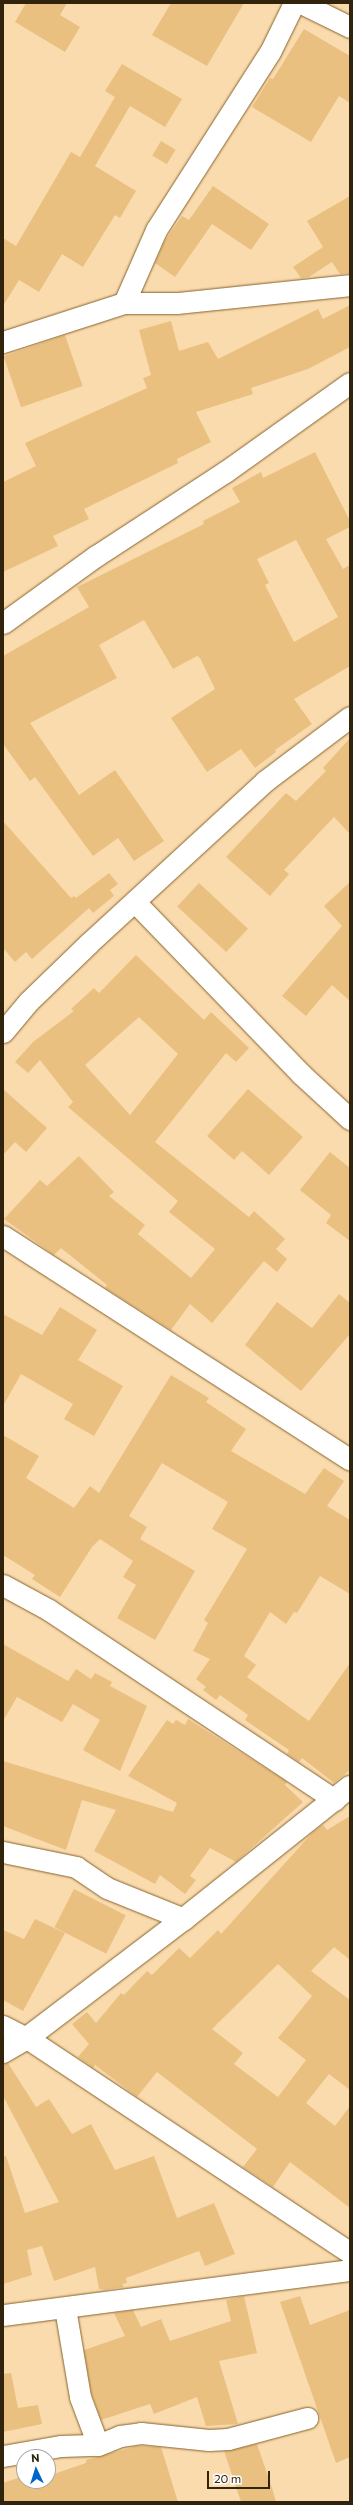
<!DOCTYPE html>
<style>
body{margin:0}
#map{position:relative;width:353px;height:2505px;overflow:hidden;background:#fadbad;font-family:Commissioner,sans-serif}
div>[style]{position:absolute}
.building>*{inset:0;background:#eac081;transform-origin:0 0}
.roads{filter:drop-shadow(0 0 1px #87632c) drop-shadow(0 0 1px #87632c)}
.minor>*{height:21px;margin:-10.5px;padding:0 10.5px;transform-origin:10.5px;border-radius:10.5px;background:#fff}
.tertiary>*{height:22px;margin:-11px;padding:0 11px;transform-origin:11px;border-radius:11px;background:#fff}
span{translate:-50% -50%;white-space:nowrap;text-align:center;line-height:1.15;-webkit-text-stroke:3px #fff;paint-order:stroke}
.frame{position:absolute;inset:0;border:4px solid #32230c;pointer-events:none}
.north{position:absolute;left:16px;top:2449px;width:40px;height:40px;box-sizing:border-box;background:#fff;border:1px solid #ada79e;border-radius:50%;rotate:356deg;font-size:11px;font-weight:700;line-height:16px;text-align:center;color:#32230c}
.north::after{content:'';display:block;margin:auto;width:14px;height:18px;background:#0064cd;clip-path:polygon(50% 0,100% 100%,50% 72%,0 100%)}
.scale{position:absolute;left:207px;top:2471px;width:63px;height:18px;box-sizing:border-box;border:2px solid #32230c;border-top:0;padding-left:5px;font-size:12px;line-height:14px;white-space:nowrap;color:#32230c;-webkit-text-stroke:3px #fff;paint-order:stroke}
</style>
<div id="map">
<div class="building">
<i style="clip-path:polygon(26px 3px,67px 3px,60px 15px,80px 27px,65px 52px,15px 22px)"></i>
<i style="clip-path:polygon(171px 3px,244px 3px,207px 66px,152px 35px)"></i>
<i style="clip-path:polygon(304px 29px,350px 56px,350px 103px,339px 96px,311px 142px,252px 107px,270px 78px,273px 79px)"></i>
<i style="clip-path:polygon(122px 64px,182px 99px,165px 127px,130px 106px,95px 166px,136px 191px,120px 218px,115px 215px,83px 267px,62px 254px,39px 292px,19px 280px,3px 306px,3px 238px,16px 246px,71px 152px,80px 157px,115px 97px,105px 91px)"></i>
<i style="left:161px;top:141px;width:17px;height:17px;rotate:31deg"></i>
<i style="clip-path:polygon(213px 186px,269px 224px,251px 250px,212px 224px,175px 277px,155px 263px,164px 242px,182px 216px,189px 220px)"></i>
<i style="clip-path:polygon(350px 196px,350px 273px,340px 274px,332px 262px,309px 277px,301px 278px,293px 267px,323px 247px,307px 221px)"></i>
<i style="clip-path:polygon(350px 305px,350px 347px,308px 369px,251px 388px,253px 394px,196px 412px,211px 442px,177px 459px,178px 463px,84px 509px,89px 519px,53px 536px,58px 546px,3px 572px,3px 482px,36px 466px,25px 443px,147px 388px,143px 378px,151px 375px,139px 330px,171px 321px,179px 351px,208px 342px,218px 359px,318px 309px,323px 319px)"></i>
<i style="left:65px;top:335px;width:54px;height:65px;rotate:71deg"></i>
<i style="clip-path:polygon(evenodd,315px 452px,350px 521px,350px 527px,326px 539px,343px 569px,350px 565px,350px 666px,294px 699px,312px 724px,275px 750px,276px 752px,255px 768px,241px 749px,207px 772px,171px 718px,215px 689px,200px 658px,197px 656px,173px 669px,144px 620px,99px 645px,117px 678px,30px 723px,79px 795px,115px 770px,164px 841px,134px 861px,118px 838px,93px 856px,35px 777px,30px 781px,3px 744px,3px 656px,89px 607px,77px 587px,204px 524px,203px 521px,240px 502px,232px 488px,261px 472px,263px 478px,315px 452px,296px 540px,338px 617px,294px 642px,265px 585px,269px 583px,257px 559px,296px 540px)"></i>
<i style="clip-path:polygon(350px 738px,350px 834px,334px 817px,284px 870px,289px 874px,270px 896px,226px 857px,286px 793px,296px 801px,326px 771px,323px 768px)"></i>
<i style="clip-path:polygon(3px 821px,71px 898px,74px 896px,76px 898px,109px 873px,118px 884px,110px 890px,114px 896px,93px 913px,89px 908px,32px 959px,26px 952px,15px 962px,3px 948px)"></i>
<i style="clip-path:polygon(350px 882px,350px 1001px,332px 985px,306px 1016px,282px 996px,342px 926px,324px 906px)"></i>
<i style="left:199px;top:883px;width:67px;height:32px;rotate:43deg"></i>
<i style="clip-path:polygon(evenodd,136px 955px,204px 1020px,211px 1012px,249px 1048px,236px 1062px,226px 1053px,155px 1142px,249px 1217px,254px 1211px,285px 1239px,276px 1249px,287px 1259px,277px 1272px,264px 1261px,212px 1323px,190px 1304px,171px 1330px,105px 1288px,107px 1285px,61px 1248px,54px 1255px,4px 1219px,40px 1180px,47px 1186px,79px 1156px,114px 1192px,109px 1196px,145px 1225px,138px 1234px,191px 1278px,215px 1249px,169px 1212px,178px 1201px,68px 1107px,73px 1102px,40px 1060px,28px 1073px,15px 1062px,33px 1042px,74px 1011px,71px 1009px,94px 988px,99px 993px,136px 955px,139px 1017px,178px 1054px,130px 1115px,85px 1065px,139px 1017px)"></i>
<i style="clip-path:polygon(3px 1089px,47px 1128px,26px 1152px,15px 1142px,3px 1155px)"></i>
<i style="clip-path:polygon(248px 1089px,303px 1137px,269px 1175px,242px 1151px,234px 1160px,207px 1136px)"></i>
<i style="clip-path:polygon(330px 1152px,350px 1168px,350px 1241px,326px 1223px,331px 1215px,300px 1190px)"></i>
<i style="clip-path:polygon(339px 1294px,350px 1303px,350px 1334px,301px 1391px,245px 1345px,277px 1302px,312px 1328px)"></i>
<i style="clip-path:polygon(60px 1307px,97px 1330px,78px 1360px,123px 1386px,94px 1436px,64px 1419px,73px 1404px,21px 1374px,3px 1406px,3px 1314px,42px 1335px)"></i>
<i style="clip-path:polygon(171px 1375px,209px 1398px,206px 1402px,246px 1429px,231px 1451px,305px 1494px,324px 1468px,344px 1481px,327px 1506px,350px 1520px,350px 1594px,320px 1576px,297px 1613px,294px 1612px,286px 1624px,270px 1612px,244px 1656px,256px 1665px,247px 1677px,309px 1721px,350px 1663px,350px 1770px,334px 1783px,302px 1758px,299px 1762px,287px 1754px,289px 1750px,245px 1720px,248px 1715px,220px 1695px,216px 1700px,203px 1690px,206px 1687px,196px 1679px,210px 1659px,193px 1651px,208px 1623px,204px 1620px,247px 1549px,212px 1529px,228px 1502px,162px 1463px,129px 1516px,147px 1527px,140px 1539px,195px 1571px,155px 1640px,117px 1618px,136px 1585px,123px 1577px,133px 1561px,100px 1539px,92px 1547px,60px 1597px,32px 1579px,35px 1575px,3px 1555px,3px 1435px,39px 1456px,26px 1478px,74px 1508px,90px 1486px,99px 1493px)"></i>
<i style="clip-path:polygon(3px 1644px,68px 1681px,76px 1669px,91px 1679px,95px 1673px,112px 1682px,110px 1686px,147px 1706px,120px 1771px,83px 1750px,100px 1720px,73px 1704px,62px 1722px,17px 1697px,3px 1721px)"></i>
<i style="clip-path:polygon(188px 1719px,287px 1782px,285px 1785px,303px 1802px,236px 1862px,210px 1848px,190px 1876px,196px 1880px,185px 1894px,160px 1875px,155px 1884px,94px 1851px,116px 1810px,82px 1800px,66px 1850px,3px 1826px,3px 1761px,173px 1812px,177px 1803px,128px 1776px,167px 1720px,173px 1724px,176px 1720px,185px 1725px)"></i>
<i style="clip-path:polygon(evenodd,350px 1816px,350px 1960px,334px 1947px,311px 1971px,350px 2000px,350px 2090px,329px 2074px,306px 2103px,335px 2126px,350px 2106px,350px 2208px,290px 2162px,273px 2187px,243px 2167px,257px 2149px,157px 2072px,137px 2097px,95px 2065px,93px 2068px,78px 2057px,89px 2044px,72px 2024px,87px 2012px,96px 2023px,121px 1993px,124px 1995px,147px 1971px,152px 1975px,179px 1948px,190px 1958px,218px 1930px,221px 1934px,313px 1832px,323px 1825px,327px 1830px,350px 1816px,278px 1964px,312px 1996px,278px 2038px,306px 2060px,278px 2097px,234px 2064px,243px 2053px,212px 2029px,278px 1964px)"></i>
<i style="left:74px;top:1889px;width:58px;height:43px;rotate:27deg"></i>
<i style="clip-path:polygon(35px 1919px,65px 1933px,23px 2011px,3px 2000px,3px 1930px,24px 1939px)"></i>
<i style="clip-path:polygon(8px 2063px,36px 2107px,49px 2099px,72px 2134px,91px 2124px,115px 2170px,154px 2156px,177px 2218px,214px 2203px,235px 2254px,205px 2266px,199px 2251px,126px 2278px,127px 2283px,122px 2284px,124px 2287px,105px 2290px,99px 2289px,95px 2267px,54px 2281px,42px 2246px,27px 2250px,32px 2275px,3px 2284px,3px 2157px,6px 2156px,25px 2213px,59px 2202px,3px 2096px,3px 2064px)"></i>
<i style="clip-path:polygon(244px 2296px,257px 2353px,219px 2361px,238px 2424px,206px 2426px,197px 2397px,154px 2414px,150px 2404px,101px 2420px,91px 2392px,84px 2350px,125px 2336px,114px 2313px,133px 2310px,141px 2327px,161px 2319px,170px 2341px,231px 2321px,226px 2300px)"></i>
<i style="clip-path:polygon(300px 2296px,310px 2325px,350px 2310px,350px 2457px,336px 2463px,280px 2302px)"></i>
<i style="clip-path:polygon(11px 2373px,18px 2408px,38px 2405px,42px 2424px,3px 2432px,3px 2374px)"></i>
<i style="clip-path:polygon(257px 2444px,272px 2488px,276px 2502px,241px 2502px,224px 2451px)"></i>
<i style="clip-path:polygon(137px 2446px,161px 2447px,178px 2502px,3px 2502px,3px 2483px,24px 2476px,24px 2484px,48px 2481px,48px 2476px,86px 2463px,86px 2460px)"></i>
</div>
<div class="roads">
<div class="minor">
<i style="left:301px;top:3px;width:55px;rotate:26.1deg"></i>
<i style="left:124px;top:303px;width:80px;rotate:-66.3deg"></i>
<i style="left:156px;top:230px;width:211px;rotate:-57.4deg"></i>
<i style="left:270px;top:52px;width:55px;rotate:-63.9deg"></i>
<i style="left:3px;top:342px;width:127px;rotate:-17.9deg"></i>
<i style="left:124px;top:303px;width:53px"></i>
<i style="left:177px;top:303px;width:174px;rotate:-5.9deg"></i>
<i style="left:3px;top:623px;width:115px;rotate:-35.8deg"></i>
<i style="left:96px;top:556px;width:154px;rotate:-33.1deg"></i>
<i style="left:225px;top:472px;width:153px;rotate:-35.5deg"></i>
<i style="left:135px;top:902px;width:239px;rotate:46deg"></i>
<i style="left:301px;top:1074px;width:67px;rotate:42.6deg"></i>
<i style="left:3px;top:1032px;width:40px;rotate:-50deg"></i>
<i style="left:29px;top:1001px;width:83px;rotate:-44deg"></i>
<i style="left:89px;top:943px;width:239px;rotate:-42.6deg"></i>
<i style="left:265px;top:781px;width:106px;rotate:-37deg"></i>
<i style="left:3px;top:1236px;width:413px;rotate:32.8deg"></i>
<i style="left:3px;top:1585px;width:52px;rotate:28.5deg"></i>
<i style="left:49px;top:1610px;width:343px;rotate:33.6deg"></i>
<i style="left:3px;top:1852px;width:75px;rotate:11.6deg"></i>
<i style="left:76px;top:1867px;width:37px;rotate:34deg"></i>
<i style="left:107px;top:1888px;width:83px;rotate:21.9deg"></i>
<i style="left:3px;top:2026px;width:27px;rotate:27deg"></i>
<i style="left:27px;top:2038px;width:388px;rotate:33.6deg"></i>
<i style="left:65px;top:2308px;width:90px;rotate:80.4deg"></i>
<i style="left:80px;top:2397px;width:51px;rotate:69.4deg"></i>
<i style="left:3px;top:2315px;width:350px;rotate:-7.4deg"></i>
<i style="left:3px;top:2456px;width:59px;rotate:-9.8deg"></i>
<i style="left:61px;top:2446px;width:37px;rotate:-2deg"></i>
<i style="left:98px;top:2445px;width:24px;rotate:-22deg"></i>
<i style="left:120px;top:2436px;width:21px;rotate:-8deg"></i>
<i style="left:141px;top:2433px;width:68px;rotate:5.9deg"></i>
<i style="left:209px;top:2440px;width:19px;rotate:-3deg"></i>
<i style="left:228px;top:2439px;width:82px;rotate:-14.9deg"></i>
</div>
<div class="tertiary">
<i style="left:3px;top:2052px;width:28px;rotate:-30deg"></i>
<i style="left:27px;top:2038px;width:197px;rotate:-37.2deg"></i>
<i style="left:184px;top:1919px;width:212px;rotate:-38.5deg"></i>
</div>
</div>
<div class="frame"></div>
<div class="north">N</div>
<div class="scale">20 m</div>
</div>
